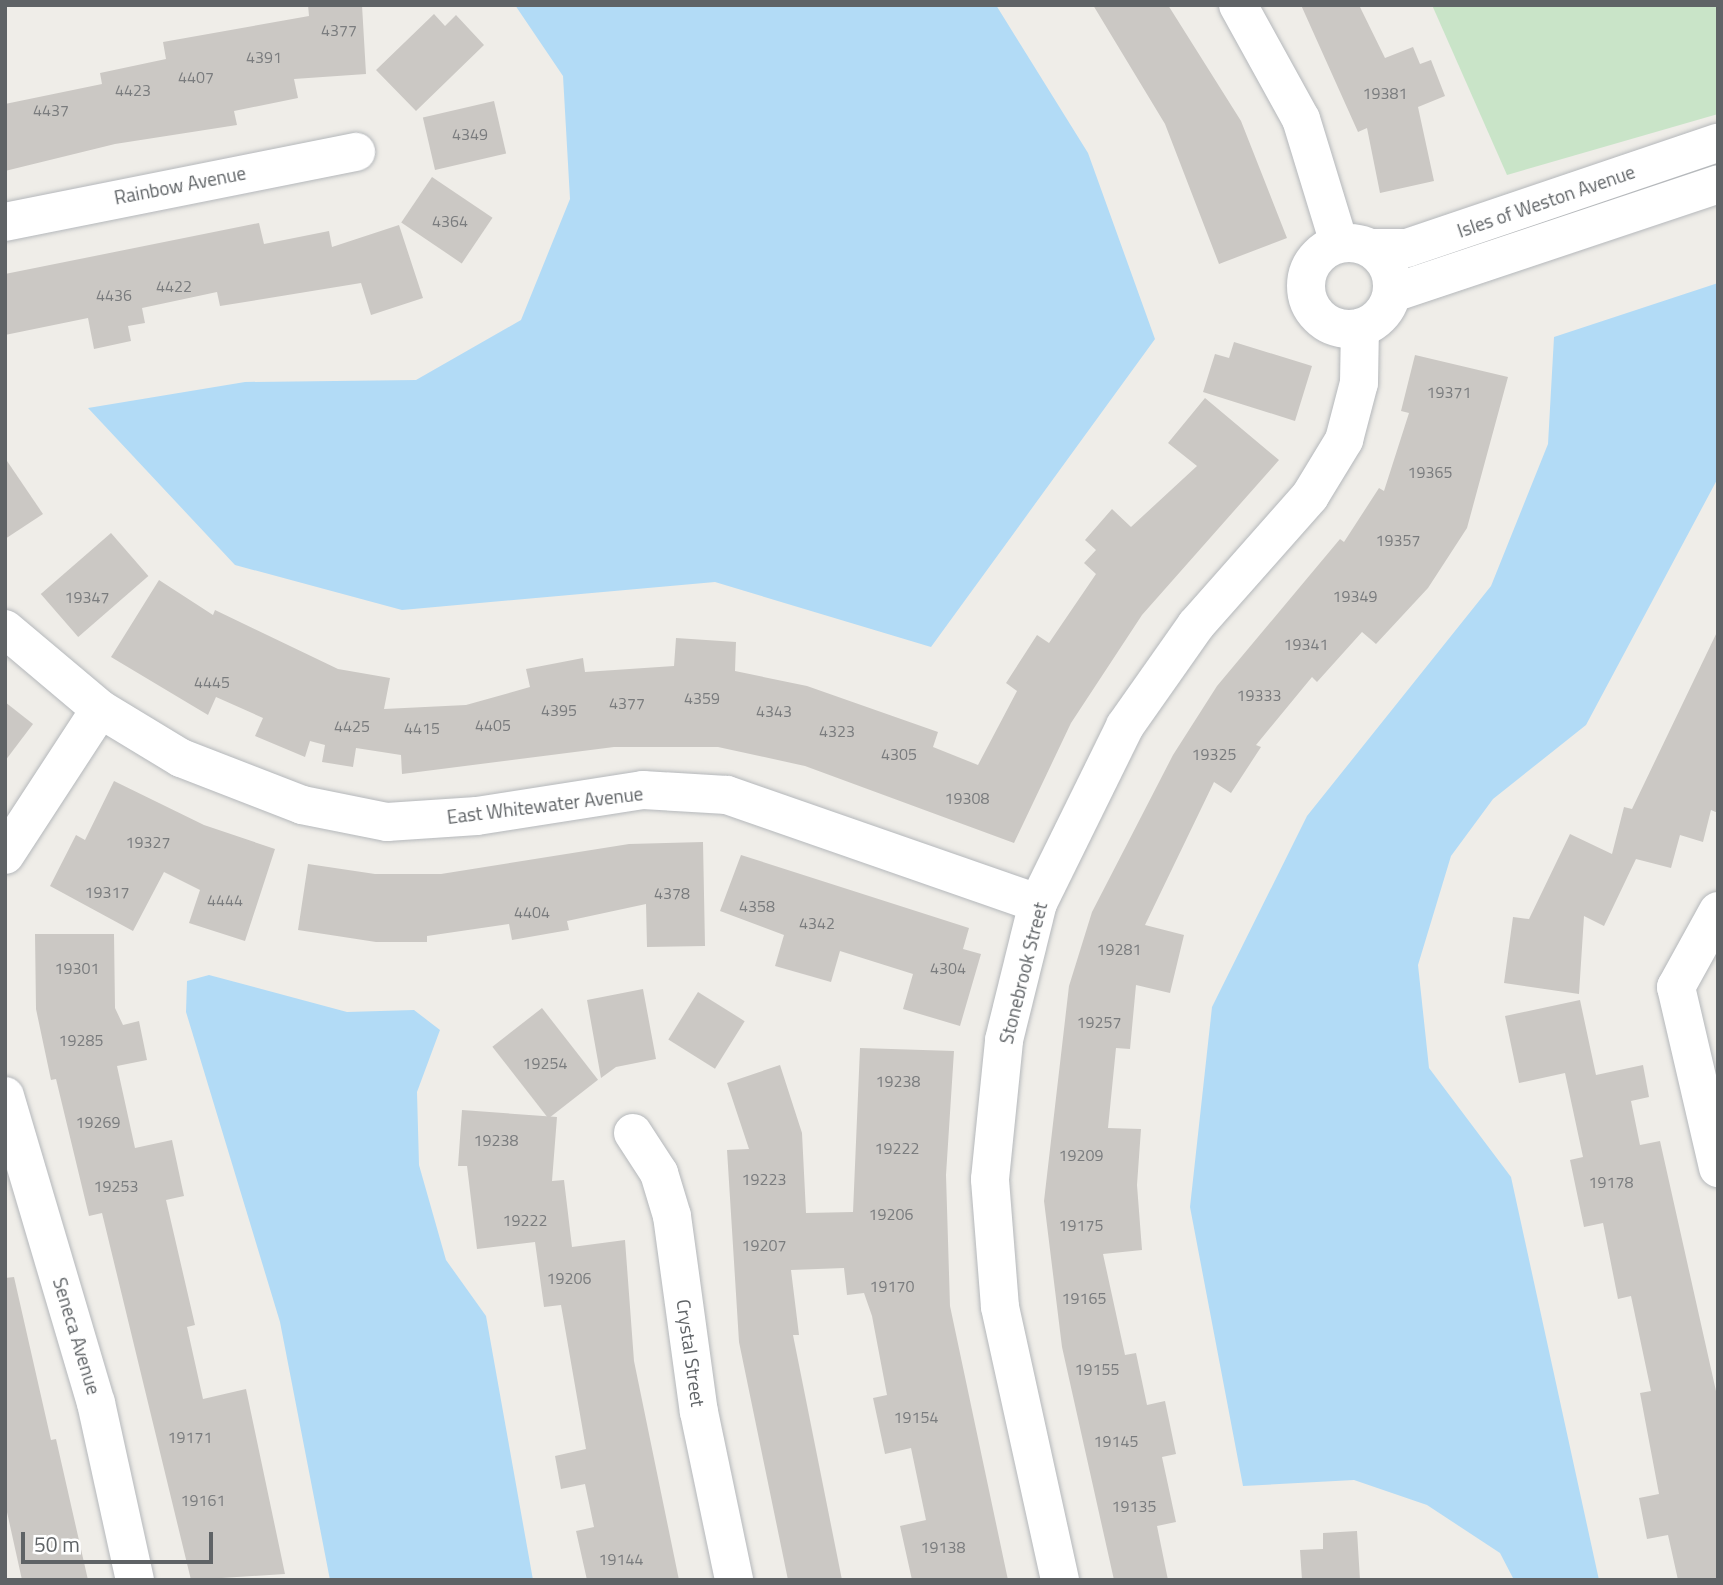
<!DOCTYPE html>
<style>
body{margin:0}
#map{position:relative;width:1723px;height:1585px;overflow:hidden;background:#efede8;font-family:"Titillium Web",sans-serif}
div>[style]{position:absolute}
.green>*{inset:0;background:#c9e4c8}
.water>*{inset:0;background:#b2dbf6}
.building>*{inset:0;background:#cbc8c4;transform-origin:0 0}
.roads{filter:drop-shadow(0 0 2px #b5b8bb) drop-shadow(0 0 2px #b5b8bb)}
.minor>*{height:38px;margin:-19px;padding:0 19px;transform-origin:19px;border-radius:19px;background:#fff}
.minor>.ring{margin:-19px;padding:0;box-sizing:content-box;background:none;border:38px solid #fff;border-radius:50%}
span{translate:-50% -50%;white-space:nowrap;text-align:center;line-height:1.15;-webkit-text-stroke:5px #fff;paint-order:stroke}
.number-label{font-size:16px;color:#7a7c7e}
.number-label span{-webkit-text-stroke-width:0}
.street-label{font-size:19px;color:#5f6366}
.frame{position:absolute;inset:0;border:7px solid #5f6366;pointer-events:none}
.scale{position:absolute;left:21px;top:1532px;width:192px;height:32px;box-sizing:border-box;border:4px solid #5f6366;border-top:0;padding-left:9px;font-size:21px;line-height:24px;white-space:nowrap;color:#5f6366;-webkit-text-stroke:5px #fff;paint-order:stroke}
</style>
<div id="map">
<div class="green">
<i style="clip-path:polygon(1432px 5px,1718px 5px,1718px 114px,1507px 175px)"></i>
</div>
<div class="water">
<i style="clip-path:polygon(515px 5px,996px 5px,1088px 153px,1155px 339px,931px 647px,715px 582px,402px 610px,235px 565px,88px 408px,245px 382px,416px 380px,521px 320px,570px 199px,563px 76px)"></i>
<i style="clip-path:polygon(1718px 283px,1718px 478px,1586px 725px,1493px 799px,1451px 856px,1418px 965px,1429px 1068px,1511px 1177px,1599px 1580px,1514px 1580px,1500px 1553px,1427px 1505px,1354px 1480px,1243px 1486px,1190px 1207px,1212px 1007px,1307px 816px,1491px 586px,1548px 444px,1554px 337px)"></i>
<i style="clip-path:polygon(209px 975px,347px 1012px,414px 1010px,440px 1030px,417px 1092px,419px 1165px,446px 1260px,486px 1316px,533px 1580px,330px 1580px,280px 1322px,186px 1012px,187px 981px)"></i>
</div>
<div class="building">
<i style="clip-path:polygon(308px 5px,362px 5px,366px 74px,294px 79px,298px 98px,234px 111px,237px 125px,115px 144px,5px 171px,5px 104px,102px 84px,100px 73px,166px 59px,163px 42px,309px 16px)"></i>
<i style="clip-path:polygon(1093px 5px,1168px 5px,1241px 121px,1287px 238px,1219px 264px,1165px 124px)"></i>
<i style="clip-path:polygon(1301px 5px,1359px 5px,1385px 58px,1413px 47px,1420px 64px,1431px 60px,1445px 96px,1418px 107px,1434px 181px,1380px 193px,1367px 128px,1358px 132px)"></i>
<i style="clip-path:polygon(434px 14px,445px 26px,456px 15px,484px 45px,416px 111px,376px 70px)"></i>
<i style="left:494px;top:101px;width:54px;height:73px;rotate:77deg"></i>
<i style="left:432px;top:177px;width:73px;height:55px;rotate:34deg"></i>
<i style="clip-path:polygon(259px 223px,264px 244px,329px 231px,332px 247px,399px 225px,423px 298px,371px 315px,361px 283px,220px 306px,217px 292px,142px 308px,145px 323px,128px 326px,131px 341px,94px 349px,88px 318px,5px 335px,5px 274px)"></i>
<i style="clip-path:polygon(1234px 342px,1312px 366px,1295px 421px,1203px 392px,1215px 354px,1229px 358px)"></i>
<i style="clip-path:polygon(1415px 355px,1508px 377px,1467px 528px,1428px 588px,1376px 644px,1362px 632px,1317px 682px,1312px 677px,1256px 745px,1261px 747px,1231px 793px,1214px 782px,1145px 925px,1184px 935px,1170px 993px,1136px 985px,1130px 1049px,1116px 1048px,1108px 1128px,1141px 1129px,1137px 1185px,1142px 1250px,1103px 1254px,1125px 1355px,1136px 1353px,1147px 1405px,1165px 1401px,1176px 1454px,1162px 1457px,1176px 1522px,1157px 1526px,1168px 1580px,1114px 1580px,1062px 1347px,1044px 1201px,1069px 986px,1092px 912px,1173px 755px,1217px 686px,1340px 539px,1344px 542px,1379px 488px,1384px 491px,1409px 413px,1401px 411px)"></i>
<i style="clip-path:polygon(1205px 398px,1279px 460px,1142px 615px,1071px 723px,1014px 843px,805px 766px,718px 747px,614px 747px,402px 774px,401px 755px,356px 748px,353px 767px,322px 762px,325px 745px,310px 741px,305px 757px,255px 736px,263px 718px,216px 697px,208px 715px,111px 657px,159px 580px,213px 615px,215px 610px,338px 669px,390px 678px,384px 709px,466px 705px,530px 687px,526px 669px,583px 658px,585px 672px,674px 666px,676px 638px,736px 642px,735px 671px,807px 686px,938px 732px,933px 747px,978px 765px,1017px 691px,1006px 683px,1037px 635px,1049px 643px,1096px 574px,1084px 563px,1096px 550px,1085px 540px,1112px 509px,1131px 527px,1197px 466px,1168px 443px)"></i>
<i style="clip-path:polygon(5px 458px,43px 514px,5px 539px)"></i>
<i style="left:111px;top:533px;width:57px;height:93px;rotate:49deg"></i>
<i style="clip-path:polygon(1718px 630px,1718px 813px,1711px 810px,1703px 842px,1680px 835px,1671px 868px,1636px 859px,1604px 926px,1584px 916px,1579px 994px,1504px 983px,1513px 917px,1529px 919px,1570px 834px,1612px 854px,1624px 807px,1632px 809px)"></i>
<i style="clip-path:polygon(5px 702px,33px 724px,5px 761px)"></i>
<i style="clip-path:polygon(114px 781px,204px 825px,275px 849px,245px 941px,189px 923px,200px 890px,164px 872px,133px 931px,50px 886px,76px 835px,85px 840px)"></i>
<i style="clip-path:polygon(703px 842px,705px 946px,647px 947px,646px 904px,567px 921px,569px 930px,512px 940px,509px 924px,427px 936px,427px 942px,376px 942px,298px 930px,308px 864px,375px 874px,441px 874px,629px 844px)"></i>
<i style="clip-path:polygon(741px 855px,969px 928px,963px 949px,981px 954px,960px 1026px,903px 1009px,913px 974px,840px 951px,831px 982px,775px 966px,784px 935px,720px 911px)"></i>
<i style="clip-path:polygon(35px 934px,114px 934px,115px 1008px,123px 1025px,139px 1021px,147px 1060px,117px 1066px,135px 1148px,172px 1140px,184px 1196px,166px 1200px,195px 1325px,187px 1327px,203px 1399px,246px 1389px,285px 1574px,191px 1580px,102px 1213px,89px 1216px,56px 1079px,51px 1080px,36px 1009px)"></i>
<i style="clip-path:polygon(643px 989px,656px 1059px,616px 1067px,601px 1078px,587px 1000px)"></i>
<i style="left:698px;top:992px;width:55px;height:56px;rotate:32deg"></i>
<i style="clip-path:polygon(1580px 1000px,1596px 1075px,1643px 1065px,1649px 1097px,1631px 1101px,1640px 1145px,1660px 1141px,1718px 1400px,1718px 1580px,1678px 1580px,1668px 1535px,1647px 1539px,1639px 1498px,1659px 1494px,1640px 1393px,1651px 1391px,1631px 1296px,1618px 1299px,1603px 1223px,1584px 1227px,1570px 1160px,1583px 1157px,1565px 1073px,1519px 1083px,1505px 1016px)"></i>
<i style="left:542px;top:1008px;width:91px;height:63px;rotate:52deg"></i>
<i style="clip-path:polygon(860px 1048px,954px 1051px,946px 1175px,950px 1306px,1008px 1580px,912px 1580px,900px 1526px,926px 1520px,911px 1448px,885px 1454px,873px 1398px,887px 1395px,872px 1316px,864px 1293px,847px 1295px,844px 1268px,791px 1270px,799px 1335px,793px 1335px,842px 1580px,788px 1580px,739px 1342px,727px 1150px,749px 1149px,727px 1083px,780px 1065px,802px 1133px,806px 1213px,853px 1212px)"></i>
<i style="clip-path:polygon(462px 1110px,557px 1117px,552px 1181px,564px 1180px,572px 1247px,625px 1240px,634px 1361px,679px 1580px,587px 1580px,576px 1531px,594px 1527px,585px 1484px,561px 1489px,555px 1456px,586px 1449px,561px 1305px,544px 1307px,535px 1242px,477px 1249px,467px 1166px,458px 1166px)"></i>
<i style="clip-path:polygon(14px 1277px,51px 1440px,56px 1439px,88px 1580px,22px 1580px,5px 1503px,5px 1278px)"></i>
<i style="clip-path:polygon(1357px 1531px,1360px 1580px,1302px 1580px,1300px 1550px,1323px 1549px,1323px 1533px)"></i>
</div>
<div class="roads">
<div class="minor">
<i style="left:1238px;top:5px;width:130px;rotate:61.1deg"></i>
<i style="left:1301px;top:119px;width:130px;rotate:73deg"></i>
<i style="left:5px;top:222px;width:358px;rotate:-11.3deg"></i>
<i class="ring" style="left:1306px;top:243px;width:48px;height:48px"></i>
<i style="left:1372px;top:248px;width:35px"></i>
<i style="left:1407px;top:248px;width:328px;rotate:-18.7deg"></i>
<i style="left:1393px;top:293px;width:343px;rotate:-18.5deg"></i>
<i style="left:5px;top:629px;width:124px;rotate:40.1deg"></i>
<i style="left:100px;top:709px;width:95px;rotate:31.2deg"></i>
<i style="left:181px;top:758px;width:130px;rotate:21.2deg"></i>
<i style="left:302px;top:805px;width:87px;rotate:11.3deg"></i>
<i style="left:387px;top:822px;width:90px;rotate:-3.8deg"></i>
<i style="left:477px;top:816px;width:168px;rotate:-8.9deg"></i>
<i style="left:643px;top:790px;width:84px;rotate:3.4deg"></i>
<i style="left:727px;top:795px;width:329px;rotate:19.2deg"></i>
<i style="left:5px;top:855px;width:174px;rotate:-56.9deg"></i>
<i style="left:1718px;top:911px;width:87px;rotate:118.9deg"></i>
<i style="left:1676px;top:987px;width:186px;rotate:76.9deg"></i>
<i style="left:5px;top:1096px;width:320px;rotate:73.5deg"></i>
<i style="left:96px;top:1403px;width:181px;rotate:77.6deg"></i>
<i style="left:633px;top:1133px;width:48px;rotate:57deg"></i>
<i style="left:659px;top:1173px;width:45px;rotate:73.2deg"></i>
<i style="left:672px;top:1216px;width:198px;rotate:82.2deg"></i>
<i style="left:699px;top:1412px;width:172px;rotate:78.2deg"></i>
<i style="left:1060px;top:1580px;width:280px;rotate:-102.4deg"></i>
<i style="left:1000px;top:1307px;width:128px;rotate:-94.5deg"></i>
<i style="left:990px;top:1179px;width:140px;rotate:-84.2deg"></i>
<i style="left:1004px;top:1040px;width:141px;rotate:-76.1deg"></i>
<i style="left:1038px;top:903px;width:197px;rotate:-63.8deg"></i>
<i style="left:1125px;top:726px;width:123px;rotate:-54.9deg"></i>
<i style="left:1196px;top:625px;width:172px;rotate:-48.5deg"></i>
<i style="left:1310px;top:496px;width:66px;rotate:-58.7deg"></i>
<i style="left:1344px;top:440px;width:59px;rotate:-75.3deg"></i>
<i style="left:1359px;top:383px;width:55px;rotate:-89deg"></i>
</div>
</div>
<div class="number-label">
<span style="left:339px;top:30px">4377</span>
<span style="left:264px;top:57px">4391</span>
<span style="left:196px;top:77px">4407</span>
<span style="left:133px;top:90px">4423</span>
<span style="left:1385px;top:93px">19381</span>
<span style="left:51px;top:110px">4437</span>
<span style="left:470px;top:134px">4349</span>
<span style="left:450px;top:221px">4364</span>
<span style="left:174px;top:286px">4422</span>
<span style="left:114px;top:295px">4436</span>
<span style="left:1449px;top:392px">19371</span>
<span style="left:1430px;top:472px">19365</span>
<span style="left:1398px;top:540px">19357</span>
<span style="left:1355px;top:596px">19349</span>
<span style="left:87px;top:597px">19347</span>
<span style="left:1306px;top:644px">19341</span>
<span style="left:212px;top:682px">4445</span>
<span style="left:1259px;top:695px">19333</span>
<span style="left:702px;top:698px">4359</span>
<span style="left:627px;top:703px">4377</span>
<span style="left:559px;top:710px">4395</span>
<span style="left:774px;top:711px">4343</span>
<span style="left:493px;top:725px">4405</span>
<span style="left:352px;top:726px">4425</span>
<span style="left:422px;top:728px">4415</span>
<span style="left:837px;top:731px">4323</span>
<span style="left:899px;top:754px">4305</span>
<span style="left:1214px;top:754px">19325</span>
<span style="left:967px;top:798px">19308</span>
<span style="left:148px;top:842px">19327</span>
<span style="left:107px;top:892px">19317</span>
<span style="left:672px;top:893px">4378</span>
<span style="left:225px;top:900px">4444</span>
<span style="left:757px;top:906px">4358</span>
<span style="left:532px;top:912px">4404</span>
<span style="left:817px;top:923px">4342</span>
<span style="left:1119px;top:949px">19281</span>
<span style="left:77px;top:968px">19301</span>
<span style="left:948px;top:968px">4304</span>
<span style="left:1099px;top:1022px">19257</span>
<span style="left:81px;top:1040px">19285</span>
<span style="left:545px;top:1063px">19254</span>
<span style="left:898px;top:1081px">19238</span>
<span style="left:98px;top:1122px">19269</span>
<span style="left:496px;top:1140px">19238</span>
<span style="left:897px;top:1148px">19222</span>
<span style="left:1081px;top:1155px">19209</span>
<span style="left:764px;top:1179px">19223</span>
<span style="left:1611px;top:1182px">19178</span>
<span style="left:116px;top:1186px">19253</span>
<span style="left:891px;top:1214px">19206</span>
<span style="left:525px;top:1220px">19222</span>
<span style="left:1081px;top:1225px">19175</span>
<span style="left:764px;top:1245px">19207</span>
<span style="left:569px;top:1278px">19206</span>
<span style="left:892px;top:1286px">19170</span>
<span style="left:1084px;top:1298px">19165</span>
<span style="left:1097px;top:1369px">19155</span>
<span style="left:916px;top:1417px">19154</span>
<span style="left:190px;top:1437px">19171</span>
<span style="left:1116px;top:1441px">19145</span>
<span style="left:203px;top:1500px">19161</span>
<span style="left:1134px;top:1506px">19135</span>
<span style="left:943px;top:1547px">19138</span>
<span style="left:621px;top:1559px">19144</span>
</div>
<div class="street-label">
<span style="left:180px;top:185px;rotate:-11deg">Rainbow Avenue</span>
<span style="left:1546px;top:201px;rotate:-19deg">Isles of Weston Avenue</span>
<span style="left:545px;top:805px;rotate:-7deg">East Whitewater Avenue</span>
<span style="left:1023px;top:973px;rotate:-76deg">Stonebrook Street</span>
<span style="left:77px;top:1336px;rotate:73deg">Seneca Avenue</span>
<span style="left:691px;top:1353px;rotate:82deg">Crystal Street</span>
</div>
<div class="frame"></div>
<div class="scale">50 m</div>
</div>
